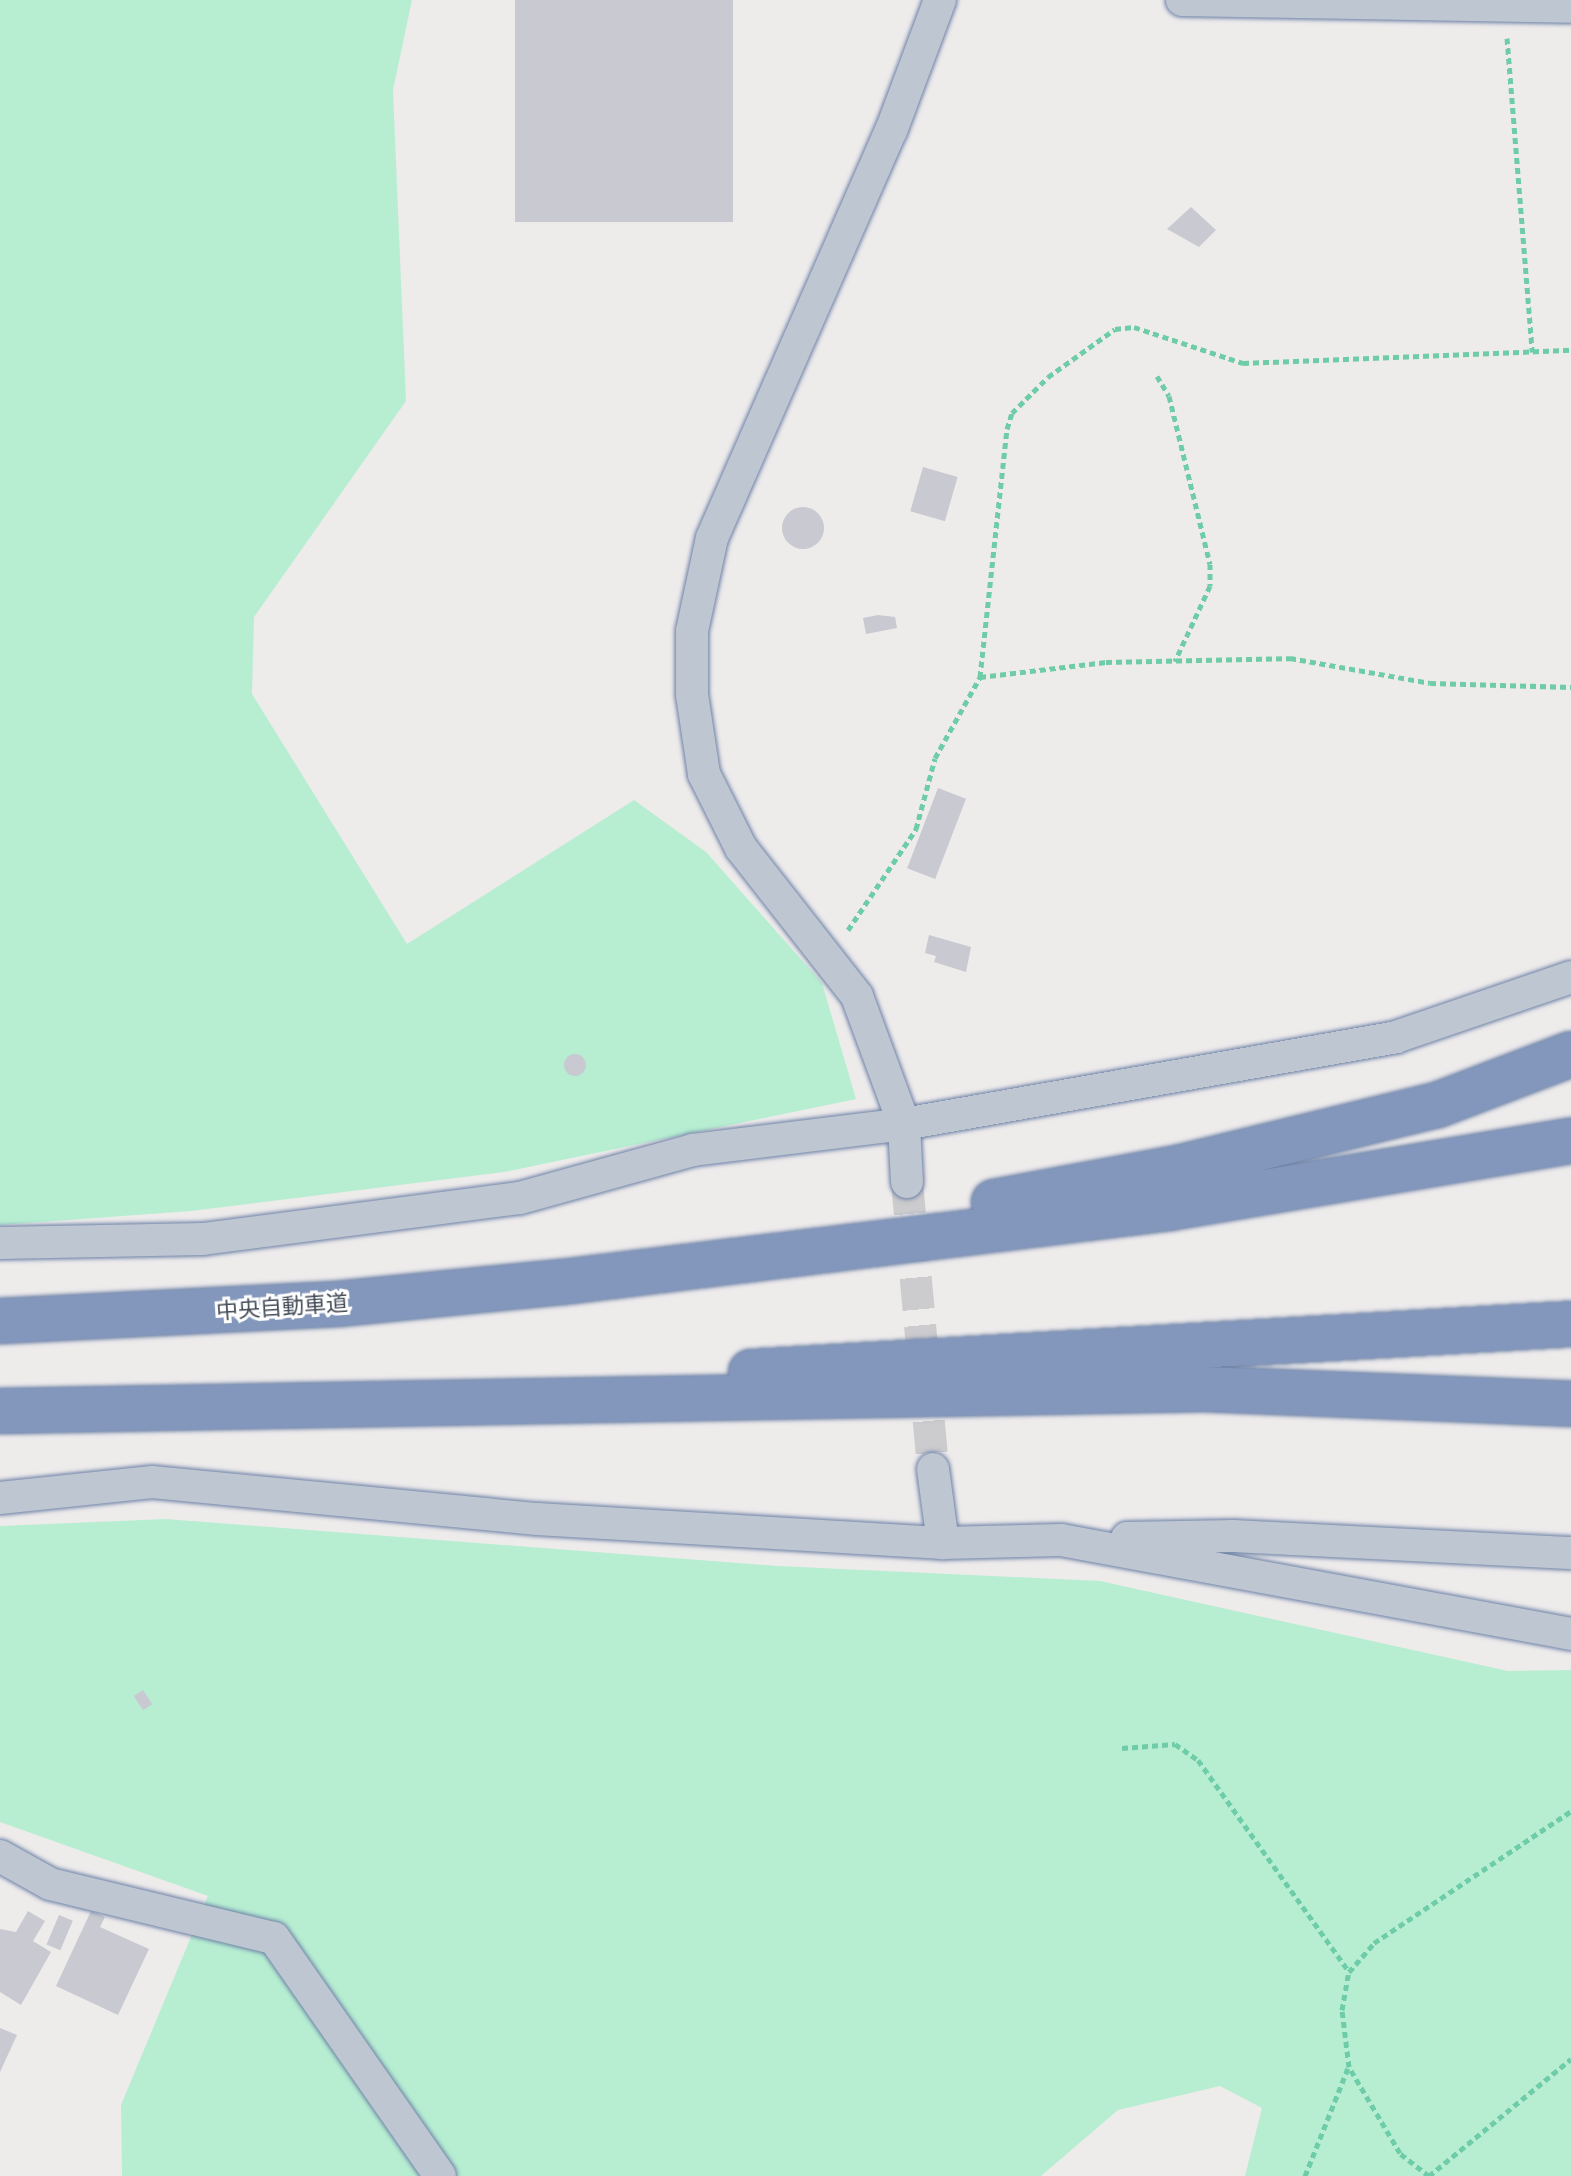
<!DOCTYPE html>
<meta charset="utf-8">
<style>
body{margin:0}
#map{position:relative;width:1571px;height:2176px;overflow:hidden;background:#eeebeb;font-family:Rubik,"Noto Sans JP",sans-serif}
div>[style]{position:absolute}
.green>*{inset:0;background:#b7eed2}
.building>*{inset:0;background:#c8c9d1;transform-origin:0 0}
.round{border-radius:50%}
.street-tunnel>*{height:32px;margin-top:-16px;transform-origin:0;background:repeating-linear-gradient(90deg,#cccbce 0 32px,transparent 0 48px)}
.path>*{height:5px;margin-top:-2.5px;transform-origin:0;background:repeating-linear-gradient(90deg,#6fcca8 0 6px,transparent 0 10px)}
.roads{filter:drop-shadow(0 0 2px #6d82a7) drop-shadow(0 0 2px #6d82a7)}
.street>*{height:32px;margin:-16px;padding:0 16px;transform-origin:16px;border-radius:16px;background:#bec6d1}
.highway>*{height:44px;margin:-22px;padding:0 22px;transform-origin:22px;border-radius:22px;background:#8297bb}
span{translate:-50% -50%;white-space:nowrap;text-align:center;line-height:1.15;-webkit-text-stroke:6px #fff;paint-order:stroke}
.street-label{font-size:22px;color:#444c58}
</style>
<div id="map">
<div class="green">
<i style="clip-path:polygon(0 0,412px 0,393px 90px,406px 401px,254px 617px,252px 694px,407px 944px,634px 800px,706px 852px,822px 983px,856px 1099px,504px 1172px,191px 1211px,0 1225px)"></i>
<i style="clip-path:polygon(166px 1519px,778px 1566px,1100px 1581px,1508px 1671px,1571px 1670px,1571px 2176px,1245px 2176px,1262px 2108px,1220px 2086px,1118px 2110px,1041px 2176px,122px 2176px,121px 2105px,208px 1896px,0 1822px,0 1526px)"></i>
</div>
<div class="building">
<i style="left:515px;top:0;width:218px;height:222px"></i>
<i style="clip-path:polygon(1191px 207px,1216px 230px,1199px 247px,1167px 229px)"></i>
<i style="left:923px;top:467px;width:36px;height:46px;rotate:16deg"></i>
<i class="round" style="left:782px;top:507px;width:42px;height:42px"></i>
<i style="clip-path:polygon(878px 615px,895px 617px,897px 628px,866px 634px,863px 618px)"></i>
<i style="left:938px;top:788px;width:30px;height:86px;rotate:21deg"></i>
<i style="clip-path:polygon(929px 935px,971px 947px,966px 972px,934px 962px,936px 956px,925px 953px)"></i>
<i class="round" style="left:564px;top:1054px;width:22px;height:22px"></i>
<i style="left:143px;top:1690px;width:17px;height:11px;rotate:57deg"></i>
<i style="clip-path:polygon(28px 1911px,45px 1921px,33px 1941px,51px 1952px,21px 2005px,0 1992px,0 1929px,16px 1932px)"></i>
<i style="clip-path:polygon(91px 1911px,105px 1917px,100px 1927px,149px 1949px,118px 2015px,56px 1986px)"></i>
<i style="left:59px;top:1915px;width:15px;height:32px;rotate:23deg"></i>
<i style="clip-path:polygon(0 2028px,17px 2035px,0 2072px)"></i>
</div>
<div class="street-tunnel">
<i style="left:907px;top:1182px;width:288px;rotate:84.8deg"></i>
</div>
<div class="path">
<i style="left:1507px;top:38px;width:315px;rotate:85.4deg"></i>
<i style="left:1157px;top:376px;width:23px;rotate:59deg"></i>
<i style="left:1169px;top:396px;width:173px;rotate:76.3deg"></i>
<i style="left:1210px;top:564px;width:22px;rotate:90deg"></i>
<i style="left:1210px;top:586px;width:83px;rotate:115deg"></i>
<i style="left:980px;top:677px;width:127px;rotate:-6.8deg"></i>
<i style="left:1106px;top:662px;width:184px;rotate:-1.2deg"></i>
<i style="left:1290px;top:658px;width:142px;rotate:10.1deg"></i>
<i style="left:1430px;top:683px;width:141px;rotate:1.6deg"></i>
<i style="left:848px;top:930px;width:122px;rotate:-56deg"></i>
<i style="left:916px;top:829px;width:73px;rotate:-75deg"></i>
<i style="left:935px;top:758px;width:93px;rotate:-60.9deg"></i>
<i style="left:980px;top:677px;width:249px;rotate:-83.8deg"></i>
<i style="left:1007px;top:429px;width:17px;rotate:-73deg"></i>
<i style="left:1012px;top:413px;width:51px;rotate:-45deg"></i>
<i style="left:1048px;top:377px;width:82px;rotate:-35.6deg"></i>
<i style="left:1115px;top:329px;width:19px;rotate:-6deg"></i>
<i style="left:1134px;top:327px;width:115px;rotate:18.3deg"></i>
<i style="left:1243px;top:363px;width:328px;rotate:-2.3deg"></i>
<i style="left:1122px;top:1748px;width:53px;rotate:-4.3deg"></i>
<i style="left:1175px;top:1744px;width:28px;rotate:35deg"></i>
<i style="left:1198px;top:1760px;width:260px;rotate:54.5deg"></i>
<i style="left:1305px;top:2176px;width:116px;rotate:-68.3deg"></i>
<i style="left:1429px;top:2176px;width:37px;rotate:-142deg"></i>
<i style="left:1400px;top:2153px;width:100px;rotate:-120.7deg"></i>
<i style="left:1349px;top:2067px;width:57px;rotate:-97deg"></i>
<i style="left:1342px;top:2010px;width:39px;rotate:-80deg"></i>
<i style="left:1349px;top:1972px;width:38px;rotate:-49deg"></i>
<i style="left:1374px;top:1943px;width:237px;rotate:-33.8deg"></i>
<i style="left:1429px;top:2176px;width:184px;rotate:-39.5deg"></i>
</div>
<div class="roads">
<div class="street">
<i style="left:1182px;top:0;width:389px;rotate:1deg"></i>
<i style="left:907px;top:1182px;width:58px;rotate:-93deg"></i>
<i style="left:904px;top:1124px;width:136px;rotate:-110.2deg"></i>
<i style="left:857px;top:996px;width:188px;rotate:-128.1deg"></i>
<i style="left:741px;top:848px;width:83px;rotate:-116.6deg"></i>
<i style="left:704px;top:774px;width:80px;rotate:-98.6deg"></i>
<i style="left:692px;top:695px;width:64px;rotate:-90deg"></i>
<i style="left:692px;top:631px;width:95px;rotate:-77.9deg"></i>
<i style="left:712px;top:538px;width:445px;rotate:-66.3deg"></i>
<i style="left:891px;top:131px;width:140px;rotate:-69.5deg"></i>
<i style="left:0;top:1243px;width:203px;rotate:-1.1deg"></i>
<i style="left:203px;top:1239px;width:320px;rotate:-7.4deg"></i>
<i style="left:520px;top:1198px;width:180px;rotate:-15.5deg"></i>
<i style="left:693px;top:1150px;width:213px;rotate:-7deg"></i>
<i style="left:904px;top:1124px;width:500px;rotate:-10deg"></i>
<i style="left:1396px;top:1037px;width:185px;rotate:-18.9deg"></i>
<i style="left:933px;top:1469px;width:75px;rotate:82.3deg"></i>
<i style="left:0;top:1498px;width:153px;rotate:-6deg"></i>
<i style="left:152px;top:1482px;width:387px;rotate:5.5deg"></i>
<i style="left:537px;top:1519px;width:407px;rotate:3.4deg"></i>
<i style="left:943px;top:1543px;width:118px;rotate:-1.5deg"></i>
<i style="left:1061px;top:1540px;width:519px;rotate:10.44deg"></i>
<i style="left:1127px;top:1538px;width:106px;rotate:-1.1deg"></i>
<i style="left:1233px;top:1536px;width:338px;rotate:2.9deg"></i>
<i style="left:0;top:1856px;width:57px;rotate:29.2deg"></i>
<i style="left:50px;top:1884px;width:230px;rotate:13.6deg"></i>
<i style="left:274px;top:1938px;width:290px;rotate:55.1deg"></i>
</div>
<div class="highway">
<i style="left:994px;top:1202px;width:187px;rotate:-10.5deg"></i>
<i style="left:1178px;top:1168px;width:267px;rotate:-13.7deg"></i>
<i style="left:1437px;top:1105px;width:143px;rotate:-20.8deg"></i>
<i style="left:0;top:1321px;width:337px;rotate:-2.9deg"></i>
<i style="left:337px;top:1304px;width:227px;rotate:-5.6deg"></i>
<i style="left:563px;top:1282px;width:611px;rotate:-6.96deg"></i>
<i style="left:1169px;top:1208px;width:408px;rotate:-9.5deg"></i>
<i style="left:751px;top:1372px;width:821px;rotate:-3.35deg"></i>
<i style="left:0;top:1411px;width:1204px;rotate:-1.05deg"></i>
<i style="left:1204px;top:1389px;width:367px;rotate:2.3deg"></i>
</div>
</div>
<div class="street-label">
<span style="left:282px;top:1307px;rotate:-4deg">中央自動車道</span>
</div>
</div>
